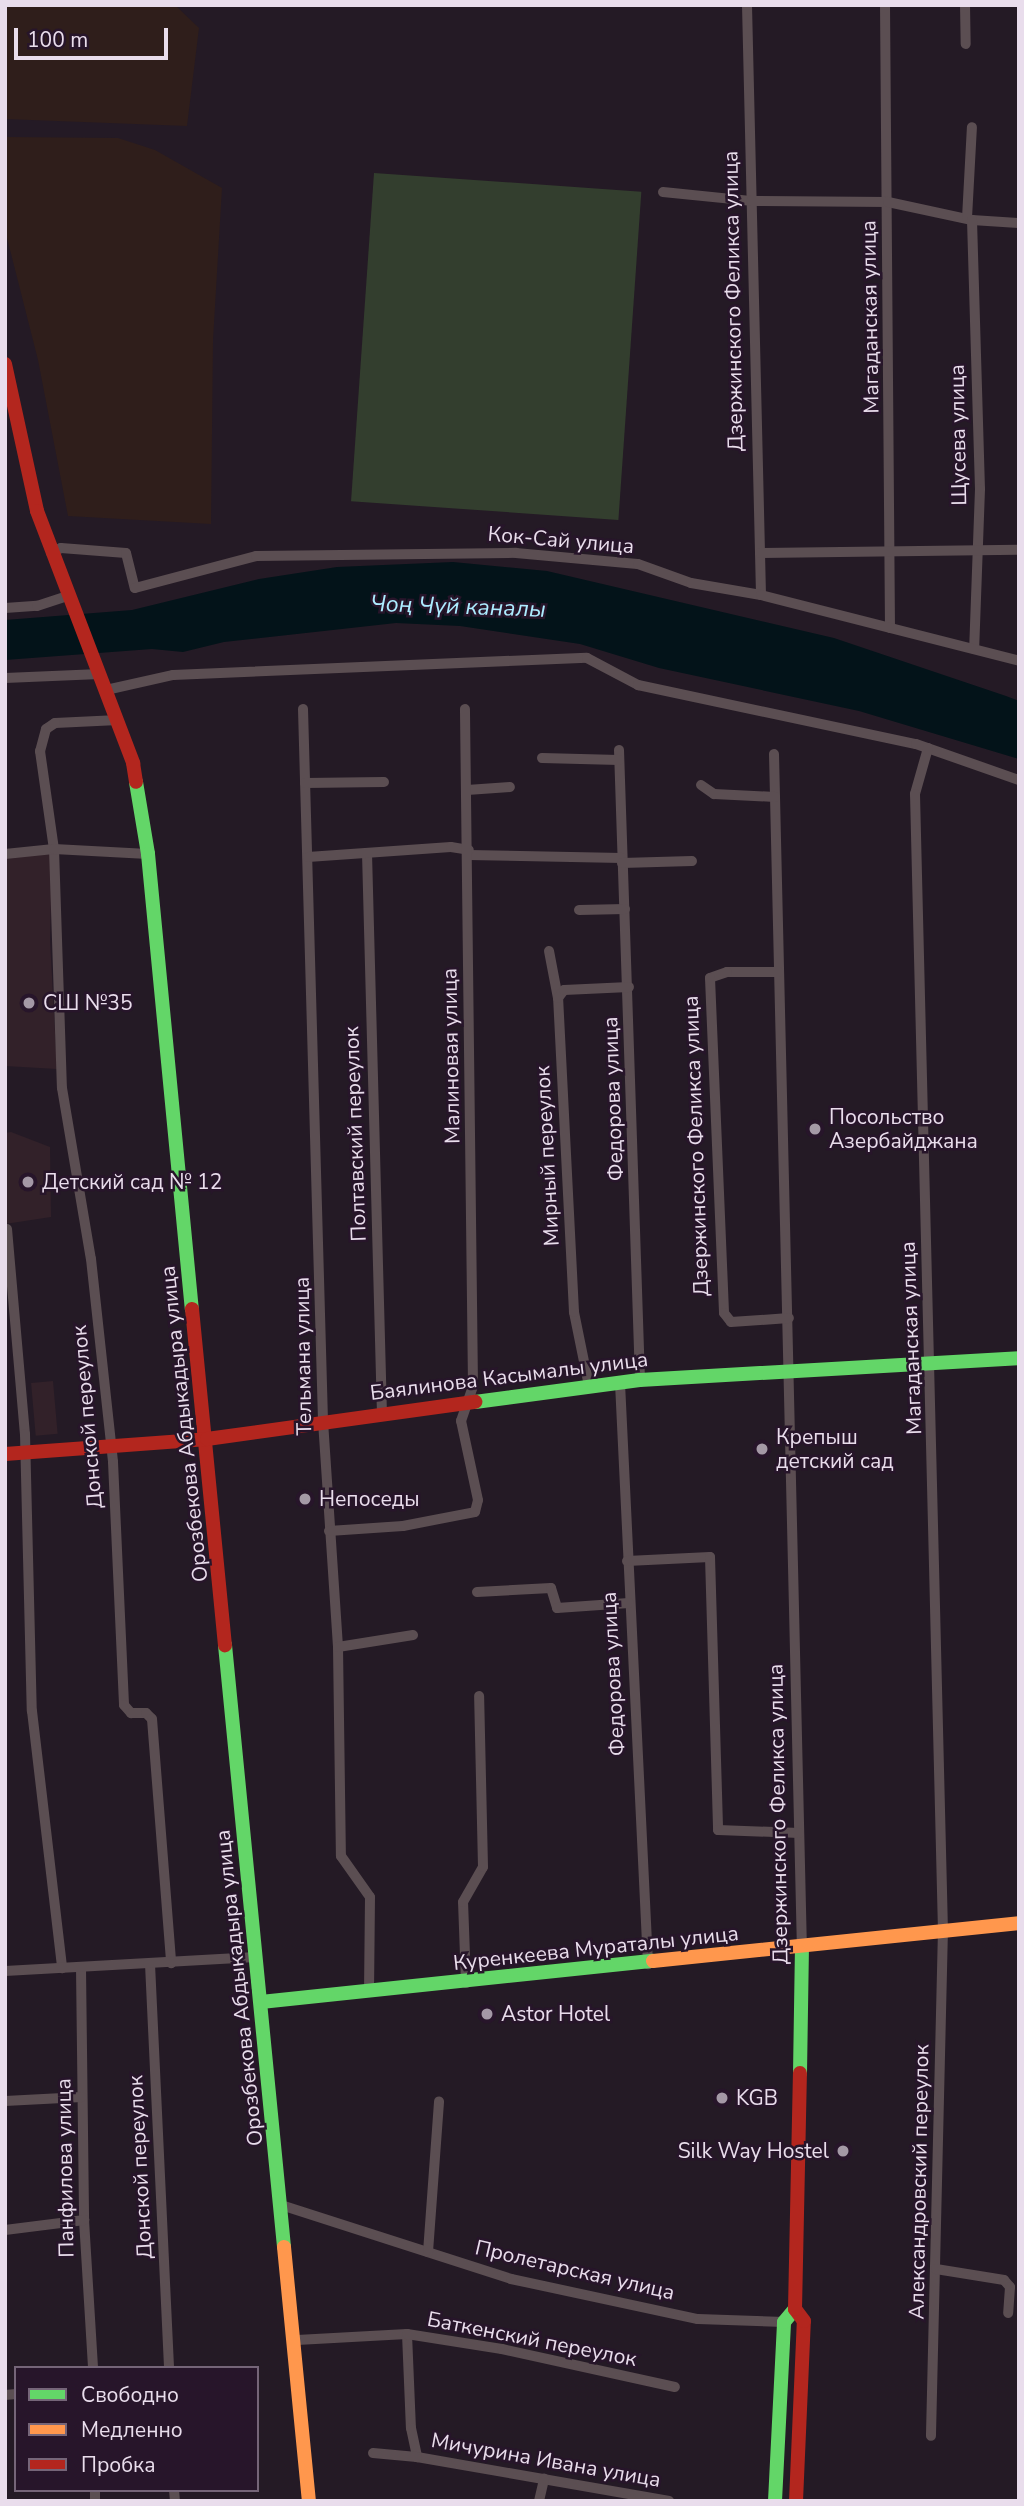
<!DOCTYPE html>
<meta charset="utf-8">
<style>
body{margin:0}
#map{position:relative;width:1024px;height:2506px;overflow:hidden;background:#241a25;font-family:"Nunito Sans",sans-serif}
div>[style]{position:absolute}
.industrial>*{inset:0;background:#2f1e1b}
.education>*{inset:0;background:#322129;transform-origin:0 0}
.green>*{inset:0;background:#333e2e;transform-origin:0 0}
.water>*{inset:0;background:#031319}
.street>*{height:10px;margin:-5px;padding:0 5px;transform-origin:5px;border-radius:5px;background:#5b4e52}
.fast>*{height:14px;margin:-7px;padding:0 7px;transform-origin:7px;border-radius:7px;background:#63d668}
.slow>*{height:14px;margin:-7px;padding:0 7px;transform-origin:7px;border-radius:7px;background:#ff974d}
.jam>*{height:14px;margin:-7px;padding:0 7px;transform-origin:7px;border-radius:7px;background:#b3261e}
.dots>*{width:19px;height:19px;translate:-50% -50%;box-sizing:border-box;border:4px solid #27152a;border-radius:50%}
span{translate:-50% -50%;white-space:nowrap;text-align:center;line-height:1.15;-webkit-text-stroke:5px #27152a;paint-order:stroke}
.street-label{font-size:21px;color:#e9ddec}
.poi-label{font-size:21px;color:#e9ddec}
.left{translate:0 -50%;text-align:left}
.right{translate:-100% -50%;text-align:right}
.water-label{font-size:23px;color:#adecff;font-style:italic}
.frame{position:absolute;inset:0;border:7px solid #e9ddec;pointer-events:none}
.legend{position:absolute;left:14px;top:2366px;width:245px;height:126px;box-sizing:border-box;background:#27152a;border:2px solid #756578;margin:0;padding:9px 12px;list-style:none;font-size:21px;color:#e9ddec}
.legend li{display:flex;align-items:center;gap:14px;height:35px}
.legend b{width:35px;border:2px solid #756578}
.scale{position:absolute;left:14px;top:28px;width:154px;height:32px;box-sizing:border-box;border:4px solid #e9ddec;border-top:0;padding-left:9px;font-size:21px;line-height:24px;white-space:nowrap;color:#e9ddec;-webkit-text-stroke:5px #27152a;paint-order:stroke}
</style>
<div id="map">
<div class="industrial">
<i style="clip-path:polygon(5px 5px,175px 5px,199px 28px,187px 126px,5px 119px)"></i>
<i style="clip-path:polygon(5px 137px,118px 138px,155px 150px,222px 188px,213px 340px,211px 524px,68px 516px,38px 360px,5px 230px)"></i>
</div>
<div class="education">
<i style="clip-path:polygon(52px 854px,50px 940px,57px 1069px,5px 1066px,5px 858px)"></i>
<i style="clip-path:polygon(11px 1132px,50px 1147px,51px 1217px,5px 1224px,5px 1133px)"></i>
<i style="left:53px;top:1381px;width:53px;height:22px;rotate:85deg"></i>
</div>
<div class="green">
<i style="left:374px;top:173px;width:268px;height:329px;rotate:4deg"></i>
</div>
<div class="water">
<i style="clip-path:polygon(453px 562px,547px 571px,834px 638px,1006px 696px,1019px 701px,1019px 759px,859px 711px,659px 668px,580px 644px,460px 626px,396px 623px,224px 642px,183px 652px,152px 649px,5px 660px,5px 620px,132px 610px,259px 579px,337px 567px)"></i>
</div>
<div class="street">
<i style="left:747px;top:5px;width:590px;rotate:88.64deg"></i>
<i style="left:885px;top:5px;width:623px;rotate:89.54deg"></i>
<i style="left:965px;top:5px;width:39px;rotate:89deg"></i>
<i style="left:663px;top:192px;width:88px;rotate:5.8deg"></i>
<i style="left:751px;top:201px;width:137px;rotate:0.4deg"></i>
<i style="left:888px;top:202px;width:86px;rotate:12.1deg"></i>
<i style="left:972px;top:220px;width:47px;rotate:3.7deg"></i>
<i style="left:967px;top:218px;width:91px;rotate:-86.9deg"></i>
<i style="left:972px;top:220px;width:269px;rotate:88.3deg"></i>
<i style="left:980px;top:489px;width:160px;rotate:92.1deg"></i>
<i style="left:51px;top:553px;width:11px;rotate:-27deg"></i>
<i style="left:61px;top:548px;width:65px;rotate:4.4deg"></i>
<i style="left:126px;top:553px;width:36px;rotate:76deg"></i>
<i style="left:135px;top:588px;width:125px;rotate:-14.8deg"></i>
<i style="left:256px;top:556px;width:260px;rotate:-0.7deg"></i>
<i style="left:516px;top:553px;width:122px;rotate:5.2deg"></i>
<i style="left:638px;top:564px;width:56px;rotate:19.7deg"></i>
<i style="left:691px;top:583px;width:71px;rotate:9.7deg"></i>
<i style="left:761px;top:595px;width:266px;rotate:14.3deg"></i>
<i style="left:760px;top:553px;width:259px;rotate:-0.7deg"></i>
<i style="left:5px;top:608px;width:32px;rotate:-4deg"></i>
<i style="left:37px;top:606px;width:32px;rotate:-18deg"></i>
<i style="left:5px;top:678px;width:95px;rotate:-2.4deg"></i>
<i style="left:106px;top:690px;width:69px;rotate:-12.6deg"></i>
<i style="left:173px;top:675px;width:414px;rotate:-2.4deg"></i>
<i style="left:587px;top:658px;width:58px;rotate:27.9deg"></i>
<i style="left:638px;top:685px;width:284px;rotate:12deg"></i>
<i style="left:916px;top:744px;width:109px;rotate:19.3deg"></i>
<i style="left:303px;top:709px;width:712px;rotate:88.39deg"></i>
<i style="left:323px;top:1421px;width:226px;rotate:86.2deg"></i>
<i style="left:338px;top:1647px;width:209px;rotate:89.2deg"></i>
<i style="left:341px;top:1856px;width:50px;rotate:54.7deg"></i>
<i style="left:370px;top:1897px;width:95px;rotate:90.6deg"></i>
<i style="left:118px;top:720px;width:63px;rotate:177.3deg"></i>
<i style="left:55px;top:723px;width:11px;rotate:146deg"></i>
<i style="left:46px;top:729px;width:23px;rotate:105deg"></i>
<i style="left:40px;top:751px;width:99px;rotate:81.9deg"></i>
<i style="left:54px;top:849px;width:239px;rotate:88.1deg"></i>
<i style="left:62px;top:1088px;width:173px;rotate:80.4deg"></i>
<i style="left:91px;top:1259px;width:204px;rotate:83.8deg"></i>
<i style="left:113px;top:1462px;width:243px;rotate:87.4deg"></i>
<i style="left:124px;top:1705px;width:11px;rotate:49deg"></i>
<i style="left:131px;top:1713px;width:15px"></i>
<i style="left:146px;top:1713px;width:8px;rotate:45deg"></i>
<i style="left:152px;top:1719px;width:245px;rotate:85.5deg"></i>
<i style="left:928px;top:748px;width:48px;rotate:105.8deg"></i>
<i style="left:915px;top:794px;width:1135px;rotate:88.59deg"></i>
<i style="left:943px;top:1929px;width:507px;rotate:91.36deg"></i>
<i style="left:619px;top:750px;width:630px;rotate:88.09deg"></i>
<i style="left:774px;top:754px;width:1193px;rotate:88.66deg"></i>
<i style="left:542px;top:758px;width:77px;rotate:1.5deg"></i>
<i style="left:305px;top:783px;width:79px;rotate:-0.7deg"></i>
<i style="left:701px;top:785px;width:16px;rotate:35deg"></i>
<i style="left:714px;top:794px;width:61px;rotate:2.8deg"></i>
<i style="left:467px;top:790px;width:43px;rotate:-4deg"></i>
<i style="left:367px;top:853px;width:560px;rotate:88.47deg"></i>
<i style="left:5px;top:854px;width:49px;rotate:-5.8deg"></i>
<i style="left:54px;top:849px;width:94px;rotate:3deg"></i>
<i style="left:469px;top:855px;width:153px;rotate:1.1deg"></i>
<i style="left:308px;top:857px;width:143px;rotate:-4deg"></i>
<i style="left:451px;top:847px;width:18px;rotate:9deg"></i>
<i style="left:622px;top:863px;width:70px;rotate:-1.6deg"></i>
<i style="left:579px;top:910px;width:46px;rotate:-1.2deg"></i>
<i style="left:549px;top:951px;width:48px;rotate:79.2deg"></i>
<i style="left:779px;top:972px;width:52px;rotate:180deg"></i>
<i style="left:727px;top:972px;width:18px;rotate:161deg"></i>
<i style="left:710px;top:978px;width:335px;rotate:87.6deg"></i>
<i style="left:724px;top:1313px;width:11px;rotate:52deg"></i>
<i style="left:731px;top:1322px;width:58px;rotate:-3.9deg"></i>
<i style="left:7px;top:1229px;width:206px;rotate:85deg"></i>
<i style="left:25px;top:1434px;width:277px;rotate:88.6deg"></i>
<i style="left:32px;top:1711px;width:259px;rotate:83.3deg"></i>
<i style="left:620px;top:1383px;width:582px;rotate:87.24deg"></i>
<i style="left:589px;top:1386px;width:76px;rotate:-101.5deg"></i>
<i style="left:574px;top:1312px;width:314px;rotate:-92.9deg"></i>
<i style="left:558px;top:998px;width:10px;rotate:-53deg"></i>
<i style="left:564px;top:990px;width:65px;rotate:-2.6deg"></i>
<i style="left:329px;top:1531px;width:74px;rotate:-3.9deg"></i>
<i style="left:403px;top:1526px;width:73px;rotate:-11deg"></i>
<i style="left:475px;top:1512px;width:12px;rotate:-76deg"></i>
<i style="left:478px;top:1500px;width:81px;rotate:-102.1deg"></i>
<i style="left:461px;top:1421px;width:37px;rotate:-71deg"></i>
<i style="left:473px;top:1386px;width:677px;rotate:-90.68deg"></i>
<i style="left:627px;top:1561px;width:83px;rotate:-2.8deg"></i>
<i style="left:710px;top:1557px;width:273px;rotate:88.3deg"></i>
<i style="left:718px;top:1830px;width:81px;rotate:2.1deg"></i>
<i style="left:477px;top:1592px;width:74px;rotate:-3.1deg"></i>
<i style="left:551px;top:1588px;width:21px;rotate:73deg"></i>
<i style="left:557px;top:1608px;width:72px;rotate:-4deg"></i>
<i style="left:338px;top:1647px;width:76px;rotate:-9.1deg"></i>
<i style="left:150px;top:1964px;width:404px;rotate:87.3deg"></i>
<i style="left:81px;top:1968px;width:252px;rotate:89.3deg"></i>
<i style="left:84px;top:2220px;width:148px;rotate:86.5deg"></i>
<i style="left:5px;top:1971px;width:251px;rotate:-3.2deg"></i>
<i style="left:466px;top:1983px;width:81px;rotate:-92.1deg"></i>
<i style="left:463px;top:1902px;width:40px;rotate:-60.3deg"></i>
<i style="left:483px;top:1867px;width:171px;rotate:-91.3deg"></i>
<i style="left:5px;top:2101px;width:77px;rotate:-3deg"></i>
<i style="left:281px;top:2205px;width:242px;rotate:17.8deg"></i>
<i style="left:511px;top:2279px;width:191px;rotate:12.1deg"></i>
<i style="left:698px;top:2319px;width:86px;rotate:2deg"></i>
<i style="left:5px;top:2230px;width:80px;rotate:-7.2deg"></i>
<i style="left:428px;top:2252px;width:151px;rotate:-85.8deg"></i>
<i style="left:936px;top:2269px;width:69px;rotate:9.2deg"></i>
<i style="left:1004px;top:2280px;width:9px;rotate:49deg"></i>
<i style="left:1010px;top:2287px;width:26px;rotate:94deg"></i>
<i style="left:407px;top:2334px;width:94px;rotate:87.6deg"></i>
<i style="left:411px;top:2428px;width:30px;rotate:78deg"></i>
<i style="left:417px;top:2457px;width:256px;rotate:9.9deg"></i>
<i style="left:297px;top:2340px;width:110px;rotate:-3.1deg"></i>
<i style="left:407px;top:2334px;width:96px;rotate:9deg"></i>
<i style="left:502px;top:2349px;width:177px;rotate:12.4deg"></i>
<i style="left:5px;top:2395px;width:11px;rotate:-5deg"></i>
<i style="left:373px;top:2453px;width:44px;rotate:5.2deg"></i>
<i style="left:95px;top:2490px;width:11px;rotate:90deg"></i>
<i style="left:174px;top:2490px;width:11px;rotate:85deg"></i>
<i style="left:539px;top:2501px;width:23px;rotate:-77deg"></i>
</div>
<div class="fast">
<i style="left:136px;top:782px;width:73px;rotate:80.5deg"></i>
<i style="left:148px;top:854px;width:457px;rotate:84.5deg"></i>
<i style="left:475px;top:1402px;width:166px;rotate:-7.6deg"></i>
<i style="left:640px;top:1380px;width:380px;rotate:-3.3deg"></i>
<i style="left:225px;top:1645px;width:605px;rotate:84.4deg"></i>
<i style="left:261px;top:2002px;width:394px;rotate:-6deg"></i>
<i style="left:800px;top:2073px;width:126px;rotate:-89.1deg"></i>
<i style="left:775px;top:2501px;width:179px;rotate:-87.1deg"></i>
<i style="left:784px;top:2322px;width:17px;rotate:-50deg"></i>
</div>
<div class="slow">
<i style="left:653px;top:1961px;width:368px;rotate:-5.9deg"></i>
<i style="left:284px;top:2247px;width:255px;rotate:84.4deg"></i>
</div>
<div class="jam">
<i style="left:5px;top:364px;width:150px;rotate:77.7deg"></i>
<i style="left:37px;top:511px;width:270px;rotate:69.1deg"></i>
<i style="left:133px;top:763px;width:19px;rotate:81deg"></i>
<i style="left:192px;top:1309px;width:338px;rotate:84.4deg"></i>
<i style="left:5px;top:1454px;width:203px;rotate:-4.2deg"></i>
<i style="left:207px;top:1439px;width:271px;rotate:-7.9deg"></i>
<i style="left:796px;top:2501px;width:180px;rotate:-87.5deg"></i>
<i style="left:804px;top:2321px;width:15px;rotate:-127deg"></i>
<i style="left:795px;top:2309px;width:236px;rotate:-88.8deg"></i>
</div>
<div class="dots">
<i style="left:29px;top:1003px;background:#a499a6"></i>
<i style="left:815px;top:1129px;background:#a499a6"></i>
<i style="left:28px;top:1182px;background:#a499a6"></i>
<i style="left:762px;top:1449px;background:#a499a6"></i>
<i style="left:305px;top:1499px;background:#a499a6"></i>
<i style="left:487px;top:2014px;background:#a499a6"></i>
<i style="left:722px;top:2098px;background:#a499a6"></i>
<i style="left:843px;top:2151px;background:#a499a6"></i>
</div>
<div class="street-label">
<span style="left:733px;top:301px;rotate:-91deg">Дзержинского Феликса улица</span>
<span style="left:870px;top:317px;rotate:-91deg">Магаданская улица</span>
<span style="left:958px;top:435px;rotate:-91deg">Щусева улица</span>
<span style="left:561px;top:540px;rotate:5deg">Кок-Сай улица</span>
<span style="left:451px;top:1056px;rotate:-91deg">Малиновая улица</span>
<span style="left:613px;top:1099px;rotate:-92deg">Федорова улица</span>
<span style="left:355px;top:1134px;rotate:-92deg">Полтавский переулок</span>
<span style="left:696px;top:1146px;rotate:-92deg">Дзержинского Феликса улица</span>
<span style="left:547px;top:1156px;rotate:-93deg">Мирный переулок</span>
<span style="left:911px;top:1338px;rotate:-92deg">Магаданская улица</span>
<span style="left:303px;top:1356px;rotate:-91deg">Тельмана улица</span>
<span style="left:509px;top:1376px;rotate:-7deg">Баялинова Касымалы улица</span>
<span style="left:87px;top:1417px;rotate:-95deg">Донской переулок</span>
<span style="left:184px;top:1424px;rotate:-96deg">Орозбекова Абдыкадыра улица</span>
<span style="left:613px;top:1674px;rotate:-93deg">Федорова улица</span>
<span style="left:778px;top:1814px;rotate:-91deg">Дзержинского Феликса улица</span>
<span style="left:596px;top:1948px;rotate:-6deg">Куренкеева Мураталы улица</span>
<span style="left:239px;top:1988px;rotate:-96deg">Орозбекова Абдыкадыра улица</span>
<span style="left:140px;top:2167px;rotate:-93deg">Донской переулок</span>
<span style="left:65px;top:2168px;rotate:-91deg">Панфилова улица</span>
<span style="left:919px;top:2182px;rotate:-89deg">Александровский переулок</span>
<span style="left:575px;top:2270px;rotate:13deg">Пролетарская улица</span>
<span style="left:532px;top:2339px;rotate:11deg">Баткенский переулок</span>
<span style="left:546px;top:2460px;rotate:10deg">Мичурина Ивана улица</span>
</div>
<div class="poi-label">
<span class="left" style="left:43px;top:1003px">СШ №35</span>
<span class="left" style="left:829px;top:1129px">Посольство<br>Азербайджана</span>
<span class="left" style="left:42px;top:1182px">Детский сад № 12</span>
<span class="left" style="left:776px;top:1449px">Крепыш<br>детский сад</span>
<span class="left" style="left:319px;top:1499px">Непоседы</span>
<span class="left" style="left:501px;top:2014px">Astor Hotel</span>
<span class="left" style="left:736px;top:2098px">KGB</span>
<span class="right" style="left:829px;top:2151px">Silk Way Hostel</span>
</div>
<div class="water-label">
<span style="left:458px;top:607px;rotate:2deg">Чоң Чүй каналы</span>
</div>
<div class="frame"></div>
<ul class="legend">
<li><b style="height:9px;background:#63d668"></b>Свободно</li>
<li><b style="height:9px;background:#ff974d"></b>Медленно</li>
<li><b style="height:9px;background:#b3261e"></b>Пробка</li>
</ul>
<div class="scale">100 m</div>
</div>
